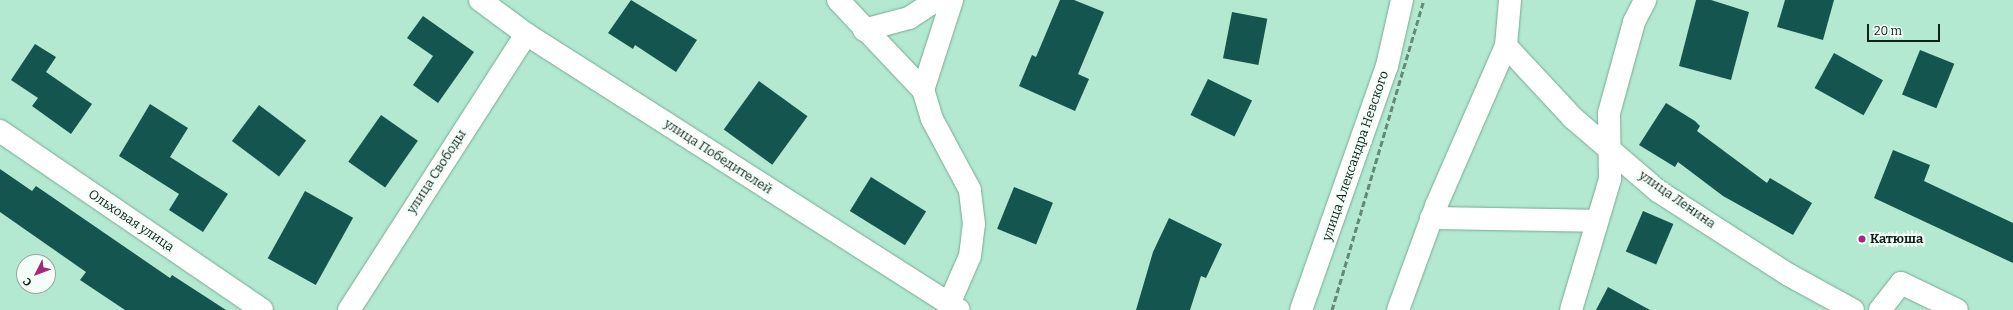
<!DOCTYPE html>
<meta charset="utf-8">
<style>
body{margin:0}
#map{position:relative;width:2013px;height:310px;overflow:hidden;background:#b3e8d1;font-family:Bitter,serif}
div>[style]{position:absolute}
.building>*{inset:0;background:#15554f;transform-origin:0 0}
.roads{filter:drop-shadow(0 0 1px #77ab95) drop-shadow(0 0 1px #77ab95)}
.minor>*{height:22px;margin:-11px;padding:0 11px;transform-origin:11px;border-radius:11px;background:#fff}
.rail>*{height:3px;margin-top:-1.5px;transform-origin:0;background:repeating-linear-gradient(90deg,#648979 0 6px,transparent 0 9px)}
.dots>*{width:11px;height:11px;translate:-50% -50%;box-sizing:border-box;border:2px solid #f4fef9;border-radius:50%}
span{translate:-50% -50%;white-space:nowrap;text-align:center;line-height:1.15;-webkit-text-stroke:4px #f4fef9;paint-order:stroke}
.street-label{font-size:13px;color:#0e221a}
.poi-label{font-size:13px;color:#0e221a;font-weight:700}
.left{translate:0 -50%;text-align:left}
.north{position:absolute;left:16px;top:254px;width:40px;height:40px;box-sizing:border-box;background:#f4fef9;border:1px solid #98a6a0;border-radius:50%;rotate:228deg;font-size:11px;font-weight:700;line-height:16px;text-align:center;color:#0e221a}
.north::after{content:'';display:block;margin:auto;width:14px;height:18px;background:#a62779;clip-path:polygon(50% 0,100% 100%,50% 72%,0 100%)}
.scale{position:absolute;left:1867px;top:24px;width:73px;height:18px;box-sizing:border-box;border:2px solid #0e221a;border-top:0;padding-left:5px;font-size:12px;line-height:14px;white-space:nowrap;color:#0e221a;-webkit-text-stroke:3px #f4fef9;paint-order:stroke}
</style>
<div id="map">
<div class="building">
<i style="clip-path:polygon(631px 0,697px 40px,676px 72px,635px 45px,633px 49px,608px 33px)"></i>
<i style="clip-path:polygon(1060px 0,1074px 0,1104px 12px,1078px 74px,1089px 79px,1075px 111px,1019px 86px,1032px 55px,1036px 57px)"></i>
<i style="clip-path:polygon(1696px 0,1711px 0,1749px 12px,1731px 80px,1679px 66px)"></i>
<i style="clip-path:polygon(1785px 0,1834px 0,1823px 40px,1777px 27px)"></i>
<i style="left:1232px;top:12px;width:36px;height:47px;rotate:11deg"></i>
<i style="clip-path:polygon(423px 16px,474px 52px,438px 103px,413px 85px,433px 56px,407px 38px)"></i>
<i style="clip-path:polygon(35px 44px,56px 57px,46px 72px,92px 104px,71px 134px,32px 106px,38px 98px,11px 80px)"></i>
<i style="left:1920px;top:50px;width:37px;height:48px;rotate:22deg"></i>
<i style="left:1834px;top:53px;width:56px;height:40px;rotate:29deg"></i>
<i style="left:1208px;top:79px;width:49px;height:40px;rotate:26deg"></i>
<i style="left:759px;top:81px;width:60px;height:60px;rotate:36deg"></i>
<i style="clip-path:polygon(1666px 103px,1695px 121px,1700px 126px,1697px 131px,1767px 183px,1770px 178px,1812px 203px,1793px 235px,1723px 196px,1678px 162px,1675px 167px,1639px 145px)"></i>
<i style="clip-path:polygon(150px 104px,188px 128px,170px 157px,228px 194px,203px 232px,169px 210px,179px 194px,119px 156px)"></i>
<i style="left:259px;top:105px;width:59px;height:45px;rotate:37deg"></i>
<i style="left:381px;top:115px;width:45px;height:57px;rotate:35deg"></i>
<i style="clip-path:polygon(1893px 150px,1930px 165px,1924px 181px,2013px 223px,2013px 263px,1874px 198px)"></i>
<i style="clip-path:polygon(0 169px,32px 191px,36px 186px,170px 278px,172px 275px,226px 310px,125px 310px,80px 280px,86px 272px,0 212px)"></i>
<i style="left:871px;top:177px;width:65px;height:40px;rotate:32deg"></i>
<i style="left:1014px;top:187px;width:42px;height:45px;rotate:22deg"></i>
<i style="left:305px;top:191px;width:55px;height:77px;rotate:29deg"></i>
<i style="left:1643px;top:211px;width:33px;height:44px;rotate:23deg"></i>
<i style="clip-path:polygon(1169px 218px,1222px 244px,1206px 278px,1201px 276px,1190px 310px,1136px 310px,1153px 252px)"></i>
<i style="clip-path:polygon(1608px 287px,1650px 310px,1596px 310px)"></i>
</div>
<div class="roads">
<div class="minor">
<i style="left:480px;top:0;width:57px;rotate:36.5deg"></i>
<i style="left:526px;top:34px;width:513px;rotate:32.51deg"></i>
<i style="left:838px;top:0;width:124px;rotate:46.6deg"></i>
<i style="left:864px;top:30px;width:47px;rotate:-14.9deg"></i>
<i style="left:909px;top:18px;width:33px;rotate:-33deg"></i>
<i style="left:1506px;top:46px;width:98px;rotate:47.1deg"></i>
<i style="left:1573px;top:118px;width:112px;rotate:40.7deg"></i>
<i style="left:1658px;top:191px;width:156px;rotate:32.7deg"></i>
<i style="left:1789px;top:275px;width:73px;rotate:28.7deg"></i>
<i style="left:0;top:131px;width:317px;rotate:34.3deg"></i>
<i style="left:1431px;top:218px;width:166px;rotate:1deg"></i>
<i style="left:949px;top:304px;width:52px;rotate:-66.4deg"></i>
<i style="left:970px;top:256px;width:32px;rotate:-83deg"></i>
<i style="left:974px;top:224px;width:34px;rotate:-97deg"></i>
<i style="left:970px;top:190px;width:81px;rotate:-118.2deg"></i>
<i style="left:932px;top:119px;width:30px;rotate:-107deg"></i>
<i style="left:923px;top:90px;width:95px;rotate:-72.1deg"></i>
<i style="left:349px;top:310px;width:328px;rotate:-57.3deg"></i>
<i style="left:1301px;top:310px;width:259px;rotate:-70.6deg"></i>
<i style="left:1387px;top:66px;width:68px;rotate:-77.2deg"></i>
<i style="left:1398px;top:310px;width:111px;rotate:-69.9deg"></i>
<i style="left:1436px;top:206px;width:175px;rotate:-66.4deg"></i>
<i style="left:1506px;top:46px;width:46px;rotate:-85deg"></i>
<i style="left:1571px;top:310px;width:137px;rotate:-73.4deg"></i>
<i style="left:1610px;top:179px;width:66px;rotate:-90.9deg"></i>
<i style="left:1609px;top:113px;width:94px;rotate:-74.6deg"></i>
<i style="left:1634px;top:22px;width:25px;rotate:-63deg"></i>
<i style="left:1880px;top:310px;width:34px;rotate:-52deg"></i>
<i style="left:1901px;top:283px;width:62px;rotate:25.7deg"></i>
</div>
</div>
<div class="rail">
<i style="left:1332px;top:310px;width:323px;rotate:-73.5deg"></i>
</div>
<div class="dots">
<i style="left:1862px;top:239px;background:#a62779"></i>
</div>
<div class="street-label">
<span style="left:1356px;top:156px;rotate:-71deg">улица Александра Невского</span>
<span style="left:718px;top:157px;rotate:33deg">улица Победителей</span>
<span style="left:437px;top:172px;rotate:-57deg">улица Свободы</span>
<span style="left:1677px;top:200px;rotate:35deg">улица Ленина</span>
<span style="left:131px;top:221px;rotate:34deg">Ольховая улица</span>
</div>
<div class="poi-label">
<span class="left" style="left:1870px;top:239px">Катюша</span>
</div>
<div class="north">С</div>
<div class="scale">20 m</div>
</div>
